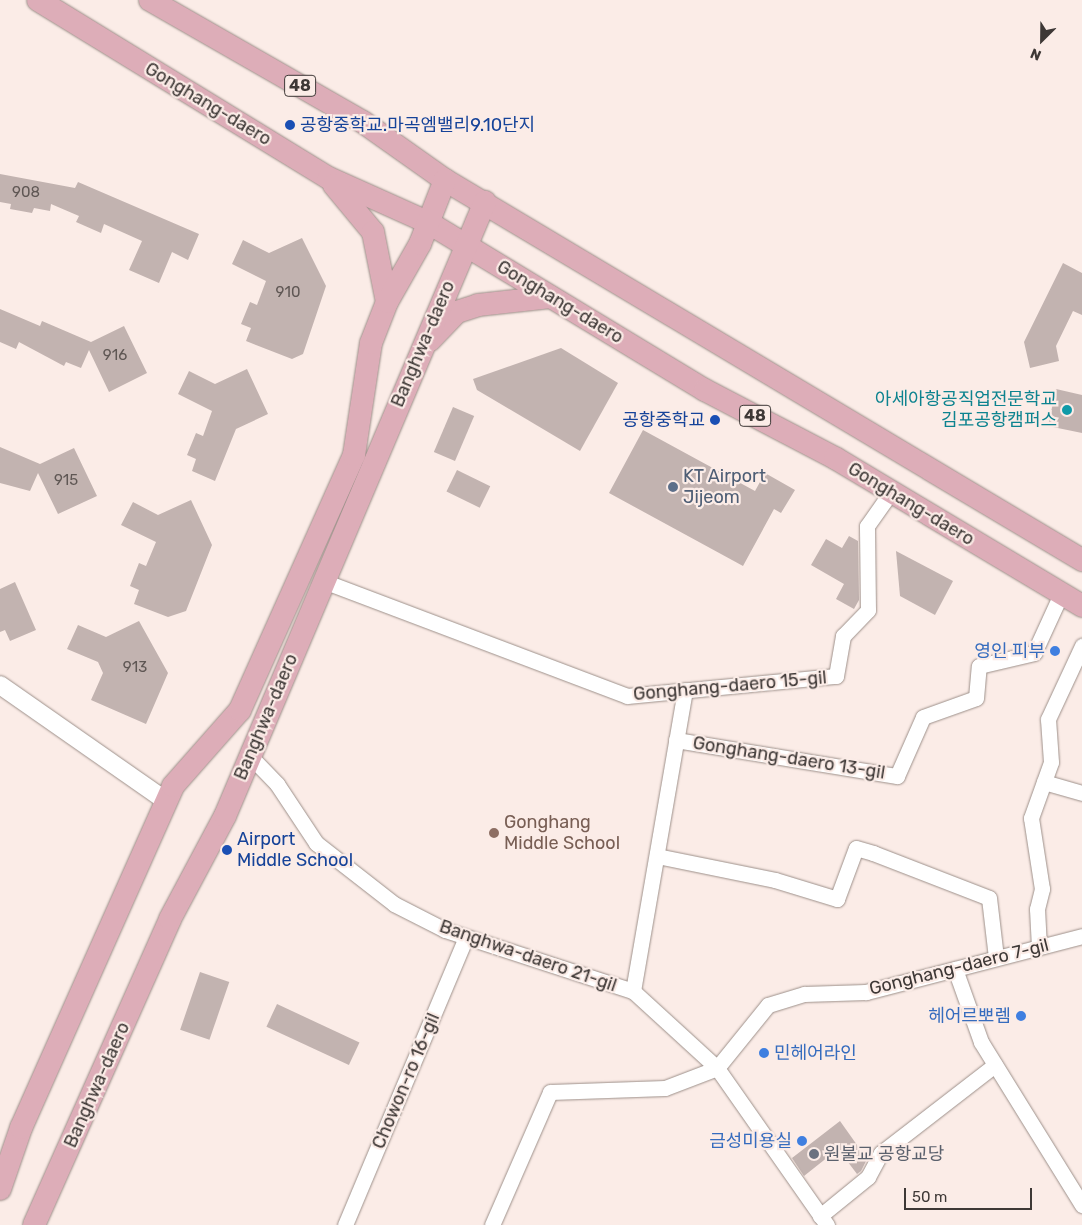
<!DOCTYPE html>
<meta charset="utf-8">
<style>
body{margin:0}
#map{position:relative;width:1082px;height:1225px;overflow:hidden;background:#fbece7;font-family:Rubik,"Noto Sans KR",sans-serif}
div>[style]{position:absolute}
.building>*{inset:0;background:#c2b3b0;transform-origin:0 0}
.roads{filter:drop-shadow(0 0 1px #9d908a) drop-shadow(0 0 1px #9d908a)}
.minor>*{height:15px;margin:-7.5px;padding:0 7.5px;transform-origin:7.5px;border-radius:7.5px;background:#fff}
.tertiary>*{height:18px;margin:-9px;padding:0 9px;transform-origin:9px;border-radius:9px;background:#fff}
.primary>*{height:22px;margin:-11px;padding:0 11px;transform-origin:11px;border-radius:11px;background:#ddadb8}
.dots>*{width:14px;height:14px;translate:-50% -50%;box-sizing:border-box;border:2px solid #fbece7;border-radius:50%}
span{translate:-50% -50%;white-space:nowrap;text-align:center;line-height:1.15;-webkit-text-stroke:4.5px #fbece7;paint-order:stroke}
.number-label{font-size:15px;color:#5f5754}
.number-label span{-webkit-text-stroke-width:0}
.shield-label span{padding:1px 4px;background:#fbece7;border:1px solid;border-radius:4px;-webkit-text-stroke-width:0}
.shield-label{font-size:16px;color:#3e3836;font-weight:700}
.street-label{font-size:18px;color:#3e3836}
.transit-label{font-size:18px;color:#164399}
.left{translate:0 -50%;text-align:left}
.right{translate:-100% -50%;text-align:right}
.culture-label{font-size:18px;color:#0d838f}
.service-label{font-size:18px;color:#4e5e75}
.shop-label{font-size:18px;color:#366cbe}
.education-label{font-size:18px;color:#785e54}
.worship-label{font-size:18px;color:#5b616d}
.north{position:absolute;left:1017px;top:15px;width:50px;height:50px;-webkit-text-stroke:4px #fbece7;paint-order:stroke;rotate:203deg;font-size:14px;font-weight:700;line-height:20px;text-align:center;color:#3e3836}
.north::after{content:'';display:block;margin:auto;width:18px;height:22px;background:#3e3836;clip-path:polygon(50% 0,100% 100%,50% 72%,0 100%)}
.scale{position:absolute;left:904px;top:1188px;width:128px;height:22px;box-sizing:border-box;border:2px solid #3e3836;border-top:0;padding-left:6px;font-size:15px;line-height:18px;white-space:nowrap;color:#3e3836;-webkit-text-stroke:4px #fbece7;paint-order:stroke}
</style>
<div id="map">
<div class="building">
<i style="clip-path:polygon(0 174px,75px 188px,78px 182px,199px 234px,188px 260px,172px 252px,159px 283px,129px 270px,142px 241px,104px 224px,101px 233px,76px 222px,79px 216px,51px 204px,50px 211px,34px 208px,32px 213px,10px 209px,11px 204px,0 202px)"></i>
<i style="clip-path:polygon(302px 238px,326px 286px,303px 354px,292px 359px,246px 341px,251px 328px,241px 324px,250px 302px,257px 305px,266px 281px,232px 264px,243px 240px,269px 253px)"></i>
<i style="clip-path:polygon(1063px 263px,1082px 273px,1082px 315px,1073px 311px,1056px 346px,1059px 361px,1030px 368px,1024px 342px)"></i>
<i style="clip-path:polygon(0 309px,40px 326px,42px 321px,91px 342px,124px 326px,147px 373px,109px 392px,89px 350px,81px 368px,66px 362px,64px 366px,19px 342px,16px 349px,0 342px)"></i>
<i style="clip-path:polygon(561px 348px,618px 383px,580px 451px,477px 390px,473px 379px)"></i>
<i style="clip-path:polygon(247px 369px,268px 414px,236px 429px,215px 481px,192px 471px,196px 459px,187px 455px,196px 433px,203px 436px,212px 411px,178px 394px,189px 371px,215px 384px)"></i>
<i style="clip-path:polygon(1056px 389px,1082px 395px,1082px 433px,1048px 426px)"></i>
<i style="left:453px;top:407px;width:23px;height:49px;rotate:23deg"></i>
<i style="clip-path:polygon(643px 430px,755px 491px,765px 473px,795px 490px,781px 513px,774px 509px,743px 566px,609px 493px)"></i>
<i style="clip-path:polygon(0 447px,40px 464px,74px 448px,97px 496px,58px 514px,38px 473px,30px 491px,0 483px)"></i>
<i style="left:457px;top:470px;width:37px;height:24px;rotate:26deg"></i>
<i style="clip-path:polygon(191px 500px,212px 545px,186px 611px,168px 617px,134px 604px,139px 590px,130px 586px,139px 563px,146px 566px,156px 542px,121px 525px,133px 502px,158px 515px)"></i>
<i style="clip-path:polygon(849px 536px,858px 541px,859px 600px,854px 609px,836px 599px,844px 584px,811px 565px,826px 539px,842px 548px)"></i>
<i style="clip-path:polygon(896px 551px,953px 581px,935px 615px,900px 596px)"></i>
<i style="clip-path:polygon(15px 582px,36px 630px,10px 641px,5px 630px,0 632px,0 589px)"></i>
<i style="clip-path:polygon(139px 621px,168px 673px,146px 724px,91px 700px,103px 673px,98px 662px,67px 649px,78px 625px,106px 637px)"></i>
<i style="left:200px;top:972px;width:31px;height:61px;rotate:19deg"></i>
<i style="left:277px;top:1004px;width:91px;height:25px;rotate:25deg"></i>
<i style="clip-path:polygon(840px 1121px,867px 1159px,861px 1171px,857px 1174px,838px 1149px,804px 1176px,792px 1158px)"></i>
</div>
<div class="roads">
<div class="minor">
<i style="left:323px;top:581px;width:325px;rotate:20.7deg"></i>
<i style="left:627px;top:696px;width:210px;rotate:-5.5deg"></i>
<i style="left:836px;top:676px;width:41px;rotate:-80.1deg"></i>
<i style="left:843px;top:636px;width:36px;rotate:-46deg"></i>
<i style="left:868px;top:610px;width:84px;rotate:-90.7deg"></i>
<i style="left:867px;top:526px;width:42px;rotate:-54.8deg"></i>
<i style="left:676px;top:740px;width:224px;rotate:9.3deg"></i>
<i style="left:897px;top:776px;width:64px;rotate:-66.2deg"></i>
<i style="left:923px;top:717px;width:56px;rotate:-19.7deg"></i>
<i style="left:976px;top:698px;width:32px;rotate:-85deg"></i>
<i style="left:979px;top:666px;width:57px;rotate:-13.3deg"></i>
<i style="left:1034px;top:653px;width:65px;rotate:-65.4deg"></i>
<i style="left:250px;top:756px;width:39px;rotate:46deg"></i>
<i style="left:277px;top:784px;width:71px;rotate:56.5deg"></i>
<i style="left:316px;top:843px;width:99px;rotate:38deg"></i>
<i style="left:394px;top:904px;width:57px;rotate:27deg"></i>
<i style="left:445px;top:930px;width:198px;rotate:18deg"></i>
<i style="left:633px;top:991px;width:114px;rotate:42.5deg"></i>
<i style="left:717px;top:1068px;width:192px;rotate:55deg"></i>
<i style="left:1044px;top:782px;width:40px;rotate:16deg"></i>
<i style="left:657px;top:856px;width:120px;rotate:11.5deg"></i>
<i style="left:775px;top:880px;width:65px;rotate:17deg"></i>
<i style="left:837px;top:899px;width:54px;rotate:-69.6deg"></i>
<i style="left:856px;top:848px;width:18px;rotate:16deg"></i>
<i style="left:873px;top:853px;width:124px;rotate:21.2deg"></i>
<i style="left:989px;top:898px;width:60px;rotate:83.3deg"></i>
<i style="left:1039px;top:947px;width:38px;rotate:-93deg"></i>
<i style="left:1037px;top:909px;width:21px;rotate:-76deg"></i>
<i style="left:1042px;top:889px;width:72px;rotate:-98.8deg"></i>
<i style="left:1031px;top:818px;width:59px;rotate:-70.3deg"></i>
<i style="left:1051px;top:762px;width:43px;rotate:-94deg"></i>
<i style="left:1048px;top:719px;width:81px;rotate:-65deg"></i>
<i style="left:955px;top:969px;width:77px;rotate:70.4deg"></i>
<i style="left:981px;top:1042px;width:192px;rotate:58.2deg"></i>
<i style="left:633px;top:991px;width:305px;rotate:-80.2deg"></i>
<i style="left:820px;top:1216px;width:62px;rotate:-39.1deg"></i>
<i style="left:868px;top:1177px;width:27px;rotate:-62deg"></i>
<i style="left:881px;top:1153px;width:144px;rotate:-37.7deg"></i>
<i style="left:345px;top:1225px;width:312px;rotate:-67.2deg"></i>
<i style="left:492px;top:1225px;width:145px;rotate:-66.4deg"></i>
<i style="left:550px;top:1092px;width:115px;rotate:-2deg"></i>
<i style="left:665px;top:1088px;width:56px;rotate:-21deg"></i>
<i style="left:717px;top:1068px;width:81px;rotate:-51deg"></i>
<i style="left:768px;top:1005px;width:38px;rotate:-17deg"></i>
<i style="left:804px;top:994px;width:62px;rotate:-1.8deg"></i>
<i style="left:866px;top:992px;width:223px;rotate:-14.5deg"></i>
</div>
<div class="tertiary">
<i style="left:0;top:685px;width:203px;rotate:34.9deg"></i>
</div>
<div class="primary">
<i style="left:38px;top:0;width:341px;rotate:31.5deg"></i>
<i style="left:329px;top:178px;width:110px;rotate:24.2deg"></i>
<i style="left:429px;top:223px;width:323px;rotate:31.2deg"></i>
<i style="left:705px;top:390px;width:147px;rotate:27.6deg"></i>
<i style="left:835px;top:458px;width:288px;rotate:30.9deg"></i>
<i style="left:150px;top:0;width:245px;rotate:29.8deg"></i>
<i style="left:363px;top:122px;width:100px;rotate:35.3deg"></i>
<i style="left:445px;top:180px;width:742px;rotate:30.82deg"></i>
<i style="left:334px;top:185px;width:61px;rotate:50.3deg"></i>
<i style="left:373px;top:232px;width:71px;rotate:78.7deg"></i>
<i style="left:430px;top:340px;width:39px;rotate:-46deg"></i>
<i style="left:457px;top:312px;width:22px;rotate:-18deg"></i>
<i style="left:478px;top:305px;width:73px;rotate:-6.3deg"></i>
<i style="left:0;top:1189px;width:65px;rotate:-71deg"></i>
<i style="left:21px;top:1128px;width:374px;rotate:-66deg"></i>
<i style="left:173px;top:786px;width:101px;rotate:-48.6deg"></i>
<i style="left:240px;top:710px;width:279px;rotate:-65.9deg"></i>
<i style="left:354px;top:455px;width:113px;rotate:-81.4deg"></i>
<i style="left:371px;top:343px;width:44px;rotate:-68.7deg"></i>
<i style="left:387px;top:302px;width:67px;rotate:-60.4deg"></i>
<i style="left:420px;top:244px;width:69px;rotate:-68.7deg"></i>
<i style="left:34px;top:1225px;width:335px;rotate:-66deg"></i>
<i style="left:170px;top:919px;width:117px;rotate:-61.9deg"></i>
<i style="left:225px;top:816px;width:667px;rotate:-67.05deg"></i>
</div>
</div>
<div class="dots">
<i style="left:290px;top:125px;background:#1a4fb4"></i>
<i style="left:1067px;top:410px;background:#0f9aa8"></i>
<i style="left:715px;top:420px;background:#1a4fb4"></i>
<i style="left:673px;top:487px;background:#5c6f8a"></i>
<i style="left:1055px;top:651px;background:#3f7fe0"></i>
<i style="left:494px;top:833px;background:#8d6e63"></i>
<i style="left:227px;top:850px;background:#1a4fb4"></i>
<i style="left:1021px;top:1016px;background:#3f7fe0"></i>
<i style="left:764px;top:1053px;background:#3f7fe0"></i>
<i style="left:802px;top:1141px;background:#3f7fe0"></i>
<i style="left:814px;top:1154px;background:#6b7280"></i>
</div>
<div class="number-label">
<span style="left:26px;top:193px">908</span>
<span style="left:288px;top:293px">910</span>
<span style="left:115px;top:356px">916</span>
<span style="left:66px;top:481px">915</span>
<span style="left:135px;top:668px">913</span>
</div>
<div class="shield-label">
<span style="left:300px;top:86px">48</span>
<span style="left:755px;top:416px">48</span>
</div>
<div class="street-label">
<span style="left:208px;top:104px;rotate:31deg">Gonghang-daero</span>
<span style="left:560px;top:302px;rotate:31deg">Gonghang-daero</span>
<span style="left:423px;top:344px;rotate:-67deg">Banghwa-daero</span>
<span style="left:911px;top:504px;rotate:31deg">Gonghang-daero</span>
<span style="left:730px;top:686px;rotate:-5deg">Gonghang-daero 15-gil</span>
<span style="left:266px;top:717px;rotate:-67deg">Banghwa-daero</span>
<span style="left:789px;top:758px;rotate:9deg">Gonghang-daero 13-gil</span>
<span style="left:528px;top:956px;rotate:19deg">Banghwa-daero 21-gil</span>
<span style="left:959px;top:967px;rotate:-14deg">Gonghang-daero 7-gil</span>
<span style="left:406px;top:1081px;rotate:-67deg">Chowon-ro 16-gil</span>
<span style="left:97px;top:1085px;rotate:-66deg">Banghwa-daero</span>
</div>
<div class="transit-label">
<span class="left" style="left:300px;top:125px">공항중학교.마곡엠밸리9.10단지</span>
<span class="right" style="left:705px;top:420px">공항중학교</span>
<span class="left" style="left:237px;top:850px">Airport<br>Middle School</span>
</div>
<div class="culture-label">
<span class="right" style="left:1057px;top:410px">아세아항공직업전문학교<br>김포공항캠퍼스</span>
</div>
<div class="service-label">
<span class="left" style="left:683px;top:487px">KT Airport<br>Jijeom</span>
</div>
<div class="shop-label">
<span class="right" style="left:1045px;top:651px">영인 피부</span>
<span class="right" style="left:1011px;top:1016px">헤어르뽀렘</span>
<span class="left" style="left:774px;top:1053px">민헤어라인</span>
<span class="right" style="left:792px;top:1141px">금성미용실</span>
</div>
<div class="education-label">
<span class="left" style="left:504px;top:833px">Gonghang<br>Middle School</span>
</div>
<div class="worship-label">
<span class="left" style="left:824px;top:1154px">원불교 공항교당</span>
</div>
<div class="north">N</div>
<div class="scale">50 m</div>
</div>
